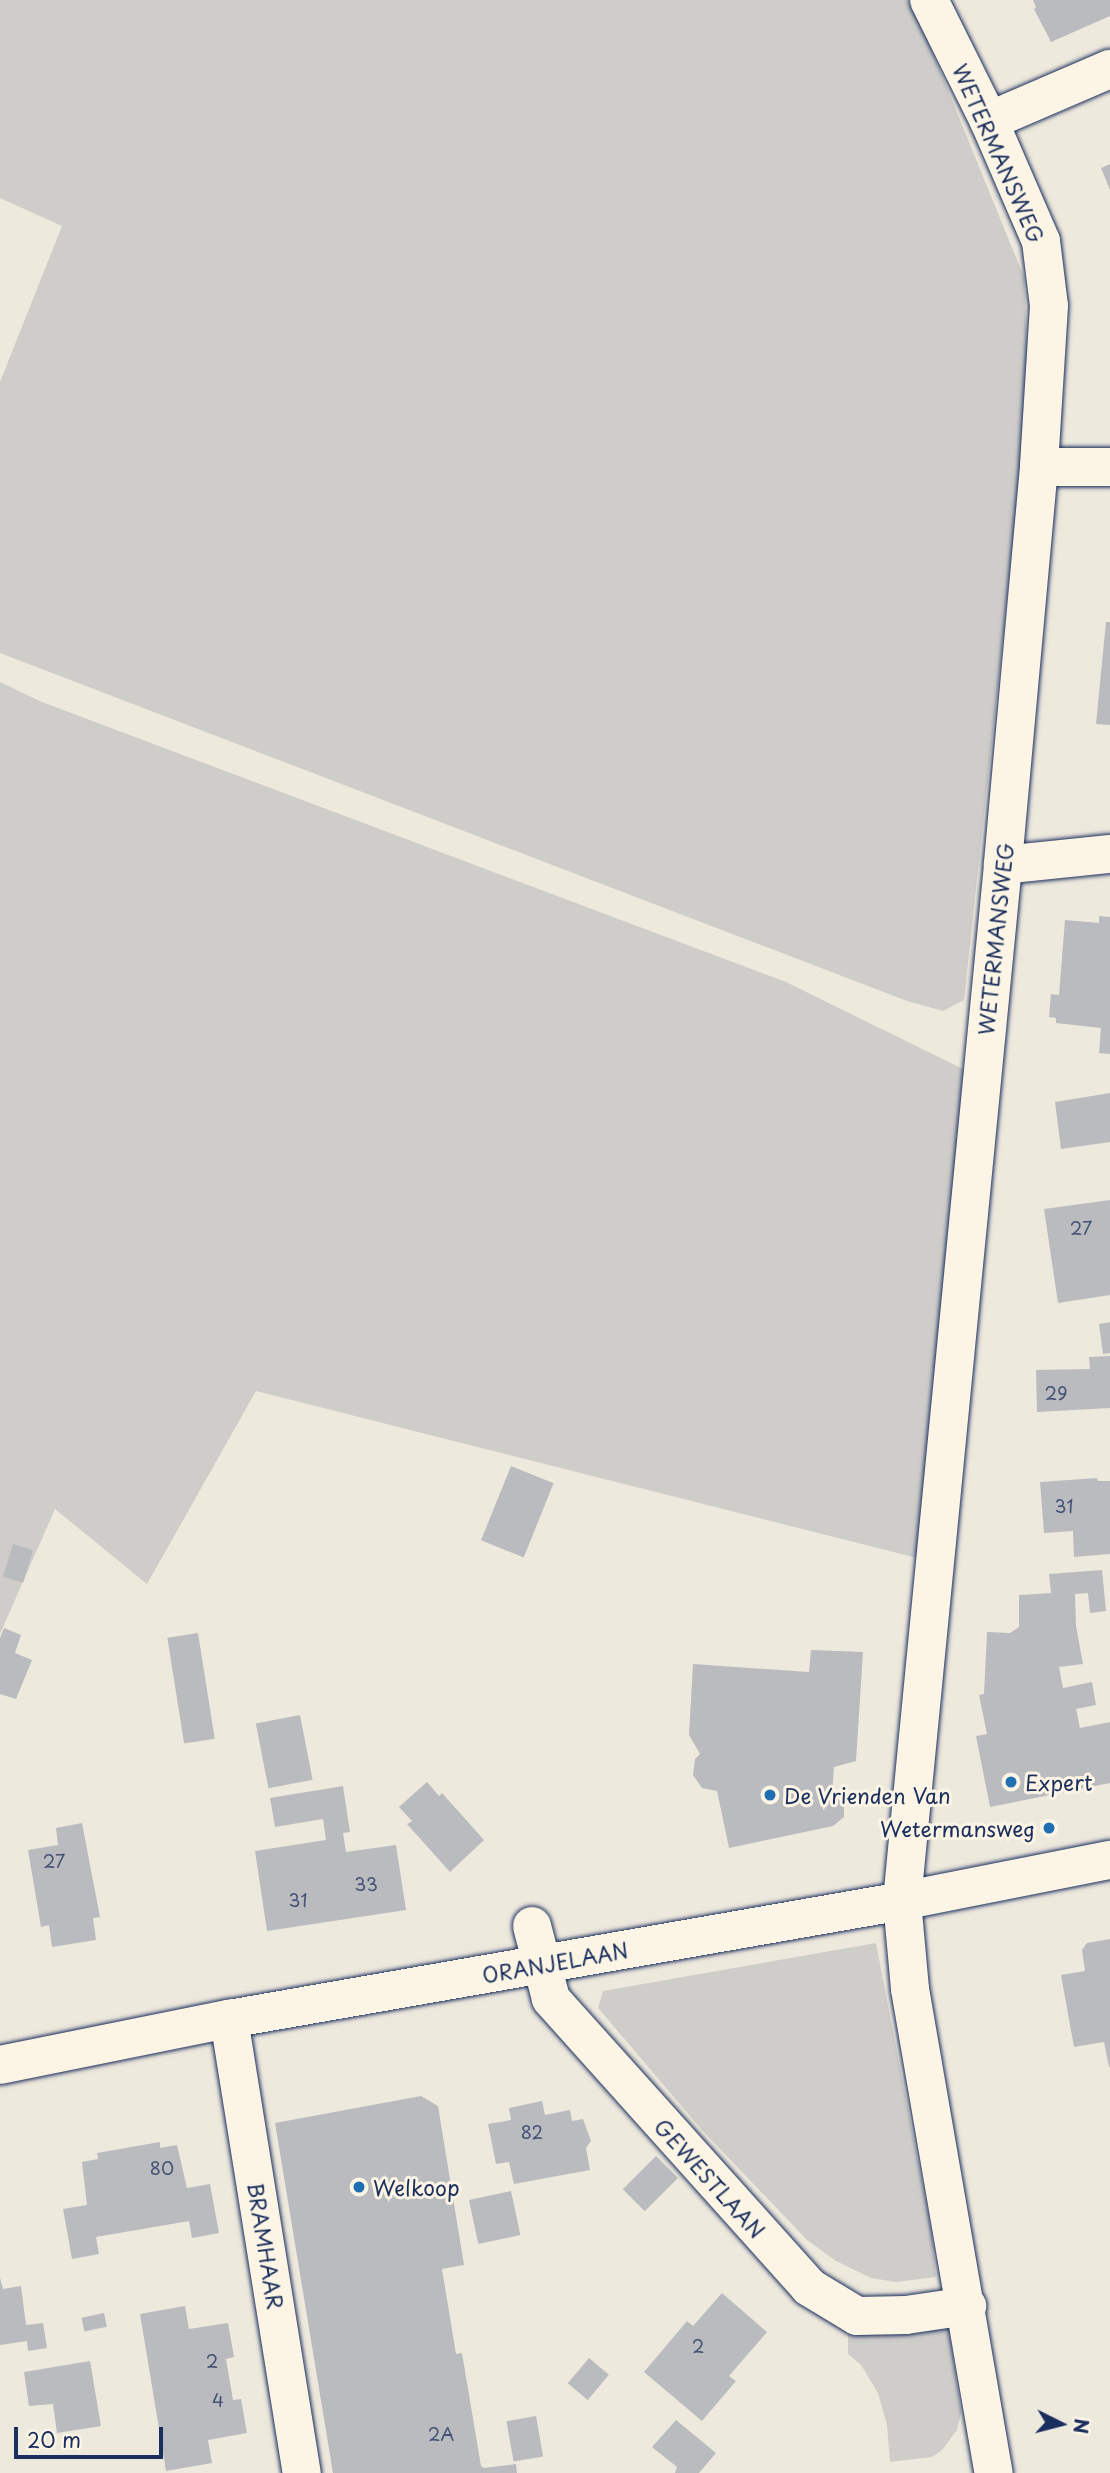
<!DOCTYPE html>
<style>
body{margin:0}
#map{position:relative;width:1110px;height:2473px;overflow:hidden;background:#eee9dd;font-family:"Playpen Sans",sans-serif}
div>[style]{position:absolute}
.green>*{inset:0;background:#cfcdca}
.building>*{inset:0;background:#babbbe;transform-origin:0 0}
.roads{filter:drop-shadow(0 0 2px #1b2f5e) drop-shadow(0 0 2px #1b2f5e)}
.minor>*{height:38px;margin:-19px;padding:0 19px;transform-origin:19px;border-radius:19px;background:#fcf5e5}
.dots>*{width:19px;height:19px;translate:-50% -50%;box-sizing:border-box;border:4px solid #fcf5e5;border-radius:50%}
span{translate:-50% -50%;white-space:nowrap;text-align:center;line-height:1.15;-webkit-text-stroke:6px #fcf5e5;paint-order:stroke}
.number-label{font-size:18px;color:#435276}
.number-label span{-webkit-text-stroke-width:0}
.street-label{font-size:21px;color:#1b2f5e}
.poi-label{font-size:21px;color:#1b2f5e}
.left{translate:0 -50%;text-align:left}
.right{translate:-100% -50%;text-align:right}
.north{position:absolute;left:1026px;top:2389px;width:70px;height:70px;-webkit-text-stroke:5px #fcf5e5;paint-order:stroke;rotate:96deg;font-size:19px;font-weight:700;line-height:28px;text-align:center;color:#1b2f5e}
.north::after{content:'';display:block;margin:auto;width:24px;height:32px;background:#1b2f5e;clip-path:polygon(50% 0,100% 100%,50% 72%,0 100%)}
.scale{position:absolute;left:14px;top:2427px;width:149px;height:32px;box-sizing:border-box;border:4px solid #1b2f5e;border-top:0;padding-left:9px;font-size:21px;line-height:24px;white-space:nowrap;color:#1b2f5e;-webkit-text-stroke:5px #fcf5e5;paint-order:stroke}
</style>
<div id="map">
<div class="green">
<i style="clip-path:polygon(0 0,907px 0,923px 29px,1024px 277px,1029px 395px,964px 1000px,943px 1011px,907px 1001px,0 653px,0 382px,62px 226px,0 198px)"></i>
<i style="clip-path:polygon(0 682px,42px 702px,786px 982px,969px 1072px,929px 1561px,256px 1391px,147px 1584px,55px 1509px,0 1634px)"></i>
<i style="clip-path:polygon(876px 1943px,932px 2234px,936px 2277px,896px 2282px,871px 2278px,836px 2261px,807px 2240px,702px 2130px,598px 2008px,603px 1991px)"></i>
<i style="clip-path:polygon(948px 2323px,961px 2412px,957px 2430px,942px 2450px,932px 2457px,890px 2462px,887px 2425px,878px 2393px,861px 2365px,848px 2354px,848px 2332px)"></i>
</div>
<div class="building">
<i style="clip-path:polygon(1033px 0,1110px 0,1110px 16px,1051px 42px,1034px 9px,1036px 8px)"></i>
<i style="clip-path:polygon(1110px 164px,1110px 190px,1101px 168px)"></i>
<i style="clip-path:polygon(1106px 622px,1110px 622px,1110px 725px,1096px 724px)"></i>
<i style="clip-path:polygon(1099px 916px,1110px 917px,1110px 1054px,1099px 1053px,1101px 1028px,1056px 1023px,1056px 1018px,1049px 1017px,1051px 994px,1059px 995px,1065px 920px,1099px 923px)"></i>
<i style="clip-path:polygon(1110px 1093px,1110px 1142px,1061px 1149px,1055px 1102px)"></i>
<i style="clip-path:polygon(1110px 1200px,1110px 1295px,1058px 1303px,1044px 1209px)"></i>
<i style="clip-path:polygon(1110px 1322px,1110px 1353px,1103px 1354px,1099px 1324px)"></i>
<i style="clip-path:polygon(1110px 1356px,1110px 1408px,1037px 1412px,1036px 1370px,1090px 1369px,1089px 1357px)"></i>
<i style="left:511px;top:1466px;width:46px;height:80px;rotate:22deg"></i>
<i style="clip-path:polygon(1097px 1478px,1098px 1481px,1110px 1481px,1110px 1554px,1074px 1557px,1073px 1531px,1044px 1533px,1040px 1482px)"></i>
<i style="left:13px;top:1544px;width:21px;height:34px;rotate:17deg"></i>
<i style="clip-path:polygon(1102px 1570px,1106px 1611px,1090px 1613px,1088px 1593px,1075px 1594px,1076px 1626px,1083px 1664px,1059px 1667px,1063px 1688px,1092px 1682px,1096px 1705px,1076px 1709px,1080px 1728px,1110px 1722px,1110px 1783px,990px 1807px,976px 1736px,987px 1734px,979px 1695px,984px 1694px,987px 1632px,1010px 1633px,1019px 1627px,1019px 1595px,1051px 1593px,1049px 1574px)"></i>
<i style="clip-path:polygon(4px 1628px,21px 1635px,15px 1653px,32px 1660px,16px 1699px,0 1694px,0 1638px)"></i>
<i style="left:198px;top:1633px;width:107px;height:31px;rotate:81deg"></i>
<i style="clip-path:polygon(811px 1650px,863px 1652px,856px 1761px,834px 1767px,832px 1795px,844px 1803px,844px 1817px,833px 1826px,729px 1848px,717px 1791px,702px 1788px,693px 1775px,695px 1759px,700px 1754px,689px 1735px,693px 1664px,809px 1672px)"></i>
<i style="left:300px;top:1715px;width:66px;height:45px;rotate:79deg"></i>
<i style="clip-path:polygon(427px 1782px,439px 1796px,442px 1793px,484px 1840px,450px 1872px,407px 1824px,412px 1821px,399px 1807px)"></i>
<i style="clip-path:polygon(343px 1786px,350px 1832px,343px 1833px,346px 1852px,396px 1845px,406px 1910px,267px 1931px,255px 1851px,326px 1840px,323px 1819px,275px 1827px,270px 1798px)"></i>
<i style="clip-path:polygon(82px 1823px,100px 1917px,93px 1918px,96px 1940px,52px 1947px,49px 1925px,41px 1927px,28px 1850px,58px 1845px,56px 1828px)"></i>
<i style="clip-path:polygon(1110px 1939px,1110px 2067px,1109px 2067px,1104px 2042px,1074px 2047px,1061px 1975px,1085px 1971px,1082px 1950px,1087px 1943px)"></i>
<i style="clip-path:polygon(421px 2096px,438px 2106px,464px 2265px,442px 2269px,456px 2354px,462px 2353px,481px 2466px,484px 2468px,516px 2464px,517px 2473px,333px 2473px,275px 2123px)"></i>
<i style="clip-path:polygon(542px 2101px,545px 2115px,570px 2110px,572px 2121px,583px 2119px,591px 2141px,586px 2148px,590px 2170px,514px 2184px,509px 2162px,496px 2164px,488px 2124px,511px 2120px,509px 2108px)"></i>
<i style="clip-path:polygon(160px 2142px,160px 2148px,177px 2145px,187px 2188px,210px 2184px,219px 2233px,192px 2238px,189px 2221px,96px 2237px,99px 2254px,72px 2259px,63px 2209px,87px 2205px,82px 2162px,98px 2159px,97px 2153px)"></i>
<i style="left:656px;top:2156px;width:31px;height:47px;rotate:45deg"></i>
<i style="left:511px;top:2191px;width:45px;height:43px;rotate:78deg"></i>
<i style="clip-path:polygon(0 2278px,3px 2289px,21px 2286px,26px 2325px,43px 2323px,47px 2348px,28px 2351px,27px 2341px,0 2345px)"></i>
<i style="clip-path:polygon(722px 2293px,767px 2332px,729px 2376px,736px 2381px,702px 2421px,644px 2372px,687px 2321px,693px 2326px)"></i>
<i style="clip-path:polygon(185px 2306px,189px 2329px,228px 2323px,234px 2357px,226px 2359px,233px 2400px,241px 2399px,247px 2433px,208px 2440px,212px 2463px,166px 2471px,140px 2314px)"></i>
<i style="left:104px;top:2313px;width:14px;height:23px;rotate:78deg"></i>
<i style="left:589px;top:2358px;width:26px;height:33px;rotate:40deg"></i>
<i style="clip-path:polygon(90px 2361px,101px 2426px,57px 2433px,53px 2404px,29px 2406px,24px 2372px)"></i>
<i style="left:536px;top:2416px;width:41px;height:30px;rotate:80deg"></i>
<i style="clip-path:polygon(676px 2420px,716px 2453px,699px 2473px,675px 2473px,677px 2467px,652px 2447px)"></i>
</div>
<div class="roads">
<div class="minor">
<i style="left:929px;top:0;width:135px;rotate:63.6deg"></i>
<i style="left:989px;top:121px;width:131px;rotate:66.6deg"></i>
<i style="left:1041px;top:241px;width:65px;rotate:83deg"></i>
<i style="left:1049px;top:306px;width:161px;rotate:93.6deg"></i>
<i style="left:1039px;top:467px;width:400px;rotate:95.2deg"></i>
<i style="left:1003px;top:865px;width:1041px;rotate:95.57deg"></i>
<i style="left:902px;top:1901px;width:88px;rotate:84.8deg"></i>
<i style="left:910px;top:1989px;width:491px;rotate:80.2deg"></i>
<i style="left:989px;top:121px;width:132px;rotate:-23.3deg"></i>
<i style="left:1039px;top:467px;width:71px"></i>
<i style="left:1003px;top:865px;width:108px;rotate:-5.9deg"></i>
<i style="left:532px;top:1926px;width:75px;rotate:75.4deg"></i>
<i style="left:551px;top:1999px;width:387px;rotate:48.1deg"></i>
<i style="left:809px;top:2287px;width:56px;rotate:31.1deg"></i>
<i style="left:857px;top:2316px;width:49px;rotate:-1.2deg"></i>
<i style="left:906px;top:2315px;width:62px;rotate:-8.4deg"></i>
<i style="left:229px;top:2019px;width:460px;rotate:80.9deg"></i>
<i style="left:0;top:2065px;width:234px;rotate:-11.4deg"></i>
<i style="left:229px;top:2019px;width:683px;rotate:-9.94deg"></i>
<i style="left:902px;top:1901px;width:212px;rotate:-11.2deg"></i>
</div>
</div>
<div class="dots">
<i style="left:1011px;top:1782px;background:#1f6fb2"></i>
<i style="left:770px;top:1795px;background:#1f6fb2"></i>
<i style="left:1049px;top:1828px;background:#1f6fb2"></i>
<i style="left:359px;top:2187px;background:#1f6fb2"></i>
</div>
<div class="number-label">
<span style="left:1081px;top:1228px">27</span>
<span style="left:1056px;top:1393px">29</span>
<span style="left:1064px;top:1506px">31</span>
<span style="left:54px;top:1861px">27</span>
<span style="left:366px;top:1884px">33</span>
<span style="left:298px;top:1900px">31</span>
<span style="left:532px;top:2132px">82</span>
<span style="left:162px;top:2168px">80</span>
<span style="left:698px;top:2346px">2</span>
<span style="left:212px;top:2361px">2</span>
<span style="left:218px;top:2400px">4</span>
<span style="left:441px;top:2434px">2A</span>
</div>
<div class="street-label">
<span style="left:999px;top:153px;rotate:66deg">WETERMANSWEG</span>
<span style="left:995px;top:939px;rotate:-84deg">WETERMANSWEG</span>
<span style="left:555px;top:1962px;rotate:-10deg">ORANJELAAN</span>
<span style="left:710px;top:2178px;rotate:48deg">GEWESTLAAN</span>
<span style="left:266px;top:2246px;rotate:81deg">BRAMHAAR</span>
</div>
<div class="poi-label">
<span class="left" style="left:1025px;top:1782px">Expert</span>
<span class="left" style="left:784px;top:1795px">De Vrienden Van</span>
<span class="right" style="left:1035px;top:1828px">Wetermansweg</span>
<span class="left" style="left:373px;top:2187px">Welkoop</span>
</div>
<div class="north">N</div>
<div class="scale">20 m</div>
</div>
